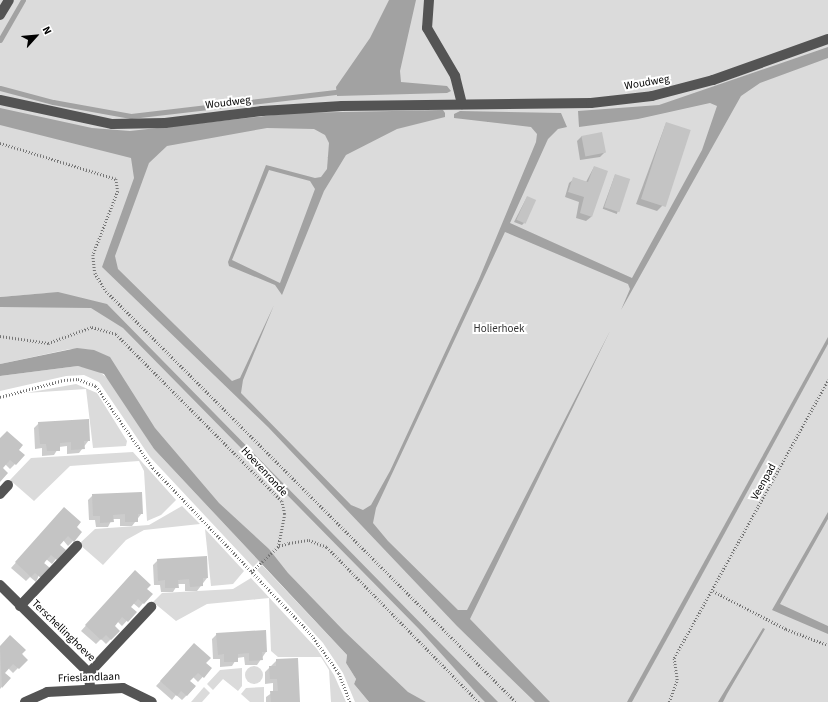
<!DOCTYPE html>
<style>
body{margin:0}
#map{position:relative;width:828px;height:702px;overflow:hidden;background:#fff;font-family:"Source Sans 3",sans-serif}
div>[style]{position:absolute}
.green>*{inset:0;background:#dbdbdb}
.round{border-radius:50%}
.water>*{inset:0;background:#a2a2a2}
.shadow>*{inset:0;background:#0003;transform-origin:0 0}
.stream>*{height:5px;margin:-2.5px;padding:0 2.5px;transform-origin:2.5px;border-radius:2.5px;background:#a2a2a2}
.building>*{inset:0;background:#c4c4c4;transform-origin:0 0}
.path>*{height:2.5px;margin-top:-1.25px;transform-origin:0;background:repeating-linear-gradient(90deg,#767676 0 1px,transparent 0 3px)}
.minor>*{height:10px;margin:-5px;padding:0 5px;transform-origin:5px;border-radius:5px;background:#545454}
span{translate:-50% -50%;white-space:nowrap;text-align:center;line-height:1.15;-webkit-text-stroke:4px #fff;paint-order:stroke}
.street-label{font-size:11px;color:#000}
.park-label{font-size:11px;color:#323232}
.north{position:absolute;left:16px;top:16px;width:40px;height:40px;-webkit-text-stroke:3px #fff;paint-order:stroke;rotate:63deg;font-size:11px;font-weight:700;line-height:16px;text-align:center;color:#000}
.north::after{content:'';display:block;margin:auto;width:14px;height:18px;background:#000;clip-path:polygon(50% 0,100% 100%,50% 72%,0 100%)}
</style>
<div id="map">
<div class="green">
<i style="clip-path:polygon(0 0,828px 0,828px 702px,376px 702px,355px 656px,157px 441px,93px 350px,70px 349px,0 364px,0 307px,59px 307px,48px 293px,0 297px)"></i>
<i style="clip-path:polygon(78px 366px,97px 370px,110px 380px,154px 449px,259px 561px,253px 567px,150px 457px,99px 382px,84px 375px,66px 376px,0 391px,0 376px)"></i>
<i style="clip-path:polygon(76px 384px,97px 393px,127px 441px,126px 446px,93px 448px,86px 389px,26px 393px)"></i>
<i style="clip-path:polygon(133px 452px,176px 500px,161px 515px,147px 521px,144px 471px,139px 461px,70px 466px,34px 501px,10px 480px,31px 458px)"></i>
<i style="clip-path:polygon(182px 506px,200px 524px,144px 530px,126px 540px,103px 565px,79px 544px,95px 529px,149px 525px)"></i>
<i style="clip-path:polygon(205px 529px,244px 571px,233px 584px,211px 586px)"></i>
<i style="clip-path:polygon(262px 565px,347px 655px,346px 663px,356px 679px,354px 684px,369px 702px,355px 702px,343px 673px,323px 643px,257px 570px)"></i>
<i style="clip-path:polygon(251px 578px,317px 649px,334px 675px,346px 702px,331px 702px,329px 670px,321px 657px,278px 657px,271px 651px,269px 598px,207px 604px,176px 621px,153px 602px,162px 593px,233px 589px)"></i>
<i class="round" style="left:245px;top:666px;width:18px;height:18px"></i>
<i style="clip-path:polygon(242px 668px,242px 686px,238px 691px,223px 679px,213px 690px,207px 684px,220px 670px)"></i>
<i style="clip-path:polygon(204px 687px,210px 693px,202px 702px,191px 702px)"></i>
<i style="clip-path:polygon(264px 687px,264px 702px,250px 702px,241px 694px,246px 688px)"></i>
</div>
<div class="water">
<i style="clip-path:polygon(389px 0,416px 0,400px 71px,401px 82px,447px 86px,451px 91px,447px 93px,337px 96px,336px 87px,370px 38px)"></i>
<i style="clip-path:polygon(evenodd,828px 47px,828px 58px,760px 83px,741px 96px,621px 310px,630px 289px,628px 284px,505px 232px,376px 508px,373px 523px,388px 541px,458px 610px,467px 610px,610px 331px,470px 619px,550px 702px,535px 702px,457px 626px,268px 427px,102px 267px,134px 178px,131px 158px,0 125px,0 108px,92px 128px,130px 131px,292px 113px,443px 110px,445px 113px,445px 117px,397px 129px,346px 155px,324px 191px,282px 295px,275px 285px,229px 266px,228px 262px,266px 165px,315px 178px,321px 177px,327px 169px,329px 143px,325px 135px,314px 129px,267px 128px,167px 146px,149px 163px,115px 256px,118px 269px,232px 381px,240px 378px,274px 305px,243px 380px,241px 393px,351px 505px,363px 510px,371px 505px,390px 471px,479px 279px,536px 142px,537px 134px,531px 127px,454px 118px,454px 114px,460px 111px,561px 113px,567px 127px,558px 129px,548px 139px,510px 223px,632px 278px,702px 150px,717px 106px,710px 103px,638px 119px,579px 127px,578px 111px,659px 105px,828px 47px,269px 170px,310px 181px,315px 189px,280px 283px,232px 260px,269px 170px)"></i>
<i style="clip-path:polygon(58px 292px,107px 304px,498px 702px,485px 702px,480px 697px,419px 629px,123px 328px,91px 308px,0 307px,0 297px)"></i>
<i style="clip-path:polygon(828px 337px,828px 344px,673px 628px,632px 702px,627px 702px)"></i>
<i style="clip-path:polygon(77px 348px,94px 350px,110px 357px,155px 428px,219px 503px,269px 549px,288px 573px,344px 631px,408px 692px,426px 702px,369px 702px,354px 684px,356px 679px,346px 663px,347px 655px,154px 449px,104px 374px,78px 366px,0 376px,0 364px)"></i>
<i style="clip-path:polygon(828px 512px,828px 519px,780px 604px,828px 626px,828px 634px,772px 610px)"></i>
<i style="clip-path:polygon(763px 628px,765px 629px,727px 694px,723px 702px,718px 702px)"></i>
</div>
<div class="shadow">
<i style="clip-path:polygon(666px 123px,662px 206px,657px 211px,636px 204px)"></i>
<i style="clip-path:polygon(582px 136px,605px 152px,600px 157px,580px 160px,577px 141px)"></i>
<i style="clip-path:polygon(594px 167px,591px 217px,586px 221px,576px 218px,579px 202px,565px 197px,569px 183px,574px 179px,586px 182px)"></i>
<i style="left:615px;top:175px;width:15px;height:36px;rotate:20deg"></i>
<i style="clip-path:polygon(527px 197px,524px 223px,522px 225px,514px 222px)"></i>
<i style="clip-path:polygon(39px 423px,89px 440px,79px 453px,67px 454px,67px 446px,59px 447px,54px 455px,42px 456px,42px 448px,35px 449px,34px 428px)"></i>
<i style="clip-path:polygon(0 439px,18px 450px,15px 464px,10px 469px,5px 464px,1px 468px,0 481px)"></i>
<i style="clip-path:polygon(93px 495px,142px 513px,132px 526px,120px 526px,120px 519px,112px 519px,108px 527px,96px 527px,95px 520px,89px 520px,88px 500px)"></i>
<i style="clip-path:polygon(60px 513px,73px 541px,68px 546px,63px 540px,59px 545px,56px 559px,52px 564px,46px 559px,36px 582px,30px 577px,26px 581px,11px 568px)"></i>
<i style="clip-path:polygon(158px 560px,207px 578px,197px 591px,185px 591px,185px 584px,178px 584px,173px 592px,161px 592px,160px 585px,154px 585px,153px 565px)"></i>
<i style="clip-path:polygon(130px 576px,151px 594px,139px 608px,133px 603px,129px 607px,135px 612px,122px 626px,117px 621px,113px 626px,119px 631px,106px 644px,101px 639px,96px 644px,81px 631px)"></i>
<i style="clip-path:polygon(217px 634px,266px 652px,257px 665px,245px 665px,244px 657px,237px 658px,232px 666px,220px 667px,220px 659px,213px 659px,212px 639px)"></i>
<i style="clip-path:polygon(10px 636px,26px 660px,13px 673px,8px 668px,4px 673px,10px 678px,0 689px,0 647px)"></i>
<i style="clip-path:polygon(190px 649px,211px 668px,198px 682px,193px 677px,189px 681px,195px 687px,182px 700px,176px 695px,172px 700px,156px 686px)"></i>
<i style="clip-path:polygon(277px 660px,300px 702px,266px 702px,266px 697px,273px 692px,273px 683px,265px 684px,265px 672px)"></i>
</div>
<div class="stream">
<i style="left:0;top:40px;width:46px;rotate:-60.1deg"></i>
<i style="left:0;top:88px;width:55px;rotate:14.8deg"></i>
<i style="left:53px;top:102px;width:79px;rotate:10.2deg"></i>
<i style="left:131px;top:116px;width:206px;rotate:-6.7deg"></i>
</div>
<div class="building">
<i style="left:666px;top:122px;width:26px;height:81px;rotate:18deg"></i>
<i style="left:602px;top:132px;width:21px;height:21px;rotate:79deg"></i>
<i style="clip-path:polygon(594px 166px,608px 171px,592px 217px,580px 213px,584px 197px,568px 192px,573px 177px,588px 182px)"></i>
<i style="left:615px;top:174px;width:16px;height:35px;rotate:18deg"></i>
<i style="left:527px;top:196px;width:10px;height:26px;rotate:24deg"></i>
<i style="clip-path:polygon(89px 419px,90px 441px,84px 441px,85px 449px,71px 450px,71px 442px,60px 443px,60px 451px,47px 451px,46px 444px,40px 444px,38px 422px)"></i>
<i style="clip-path:polygon(7px 431px,23px 445px,19px 450px,25px 455px,16px 465px,10px 460px,3px 468px,8px 473px,0 482px,0 438px)"></i>
<i style="clip-path:polygon(142px 492px,143px 514px,138px 514px,138px 522px,125px 522px,125px 514px,113px 515px,114px 522px,100px 523px,100px 516px,93px 516px,92px 494px)"></i>
<i style="clip-path:polygon(64px 507px,81px 522px,77px 527px,82px 532px,74px 542px,68px 536px,60px 545px,66px 550px,57px 560px,51px 555px,44px 563px,50px 568px,41px 578px,35px 573px,31px 577px,15px 562px)"></i>
<i style="clip-path:polygon(207px 556px,208px 578px,203px 578px,203px 586px,190px 587px,189px 579px,178px 580px,179px 588px,165px 588px,165px 580px,158px 581px,157px 559px)"></i>
<i style="clip-path:polygon(135px 570px,151px 585px,147px 589px,153px 594px,144px 604px,138px 599px,131px 607px,137px 612px,128px 622px,122px 617px,115px 626px,120px 631px,111px 640px,106px 635px,101px 640px,85px 625px)"></i>
<i style="clip-path:polygon(266px 630px,267px 652px,262px 652px,263px 660px,249px 661px,249px 653px,238px 654px,238px 662px,224px 662px,224px 654px,218px 655px,216px 633px)"></i>
<i style="clip-path:polygon(10px 635px,26px 650px,22px 654px,28px 660px,19px 669px,13px 664px,5px 673px,11px 678px,2px 688px,0 646px)"></i>
<i style="clip-path:polygon(194px 643px,211px 658px,206px 663px,212px 668px,204px 678px,198px 673px,190px 681px,196px 686px,187px 696px,181px 691px,177px 696px,160px 681px)"></i>
<i style="clip-path:polygon(298px 658px,300px 702px,271px 702px,270px 691px,278px 691px,277px 679px,270px 679px,269px 666px,276px 666px,276px 659px)"></i>
</div>
<div class="path">
<i style="left:0;top:143px;width:121px;rotate:17.2deg"></i>
<i style="left:116px;top:179px;width:12px;rotate:81deg"></i>
<i style="left:118px;top:191px;width:69px;rotate:111.3deg"></i>
<i style="left:93px;top:255px;width:18px;rotate:84deg"></i>
<i style="left:95px;top:273px;width:21px;rotate:59deg"></i>
<i style="left:106px;top:291px;width:581px;rotate:45.07deg"></i>
<i style="left:0;top:336px;width:49px;rotate:8.3deg"></i>
<i style="left:48px;top:343px;width:47px;rotate:-20deg"></i>
<i style="left:92px;top:327px;width:25px;rotate:16deg"></i>
<i style="left:116px;top:334px;width:235px;rotate:45.2deg"></i>
<i style="left:282px;top:501px;width:13px;rotate:77deg"></i>
<i style="left:285px;top:514px;width:33px;rotate:101deg"></i>
<i style="left:0;top:397px;width:66px;rotate:-14.9deg"></i>
<i style="left:64px;top:380px;width:14px;rotate:-4deg"></i>
<i style="left:78px;top:379px;width:19px;rotate:21deg"></i>
<i style="left:96px;top:386px;width:100px;rotate:55.2deg"></i>
<i style="left:153px;top:468px;width:228px;rotate:46.4deg"></i>
<i style="left:310px;top:633px;width:49px;rotate:54.1deg"></i>
<i style="left:339px;top:673px;width:31px;rotate:69deg"></i>
<i style="left:251px;top:572px;width:38px;rotate:-43deg"></i>
<i style="left:279px;top:546px;width:10px;rotate:-17deg"></i>
<i style="left:289px;top:543px;width:20px;rotate:-9deg"></i>
<i style="left:309px;top:540px;width:19px;rotate:21deg"></i>
<i style="left:327px;top:547px;width:217px;rotate:45.6deg"></i>
<i style="left:713px;top:591px;width:82px;rotate:27.5deg"></i>
<i style="left:786px;top:629px;width:45px;rotate:20.9deg"></i>
<i style="left:669px;top:702px;width:23px;rotate:-70deg"></i>
<i style="left:677px;top:680px;width:22px;rotate:-98deg"></i>
<i style="left:674px;top:658px;width:318px;rotate:-61deg"></i>
</div>
<div class="minor">
<i style="left:429px;top:0;width:28px;rotate:94deg"></i>
<i style="left:427px;top:28px;width:56px;rotate:59.7deg"></i>
<i style="left:455px;top:76px;width:29px;rotate:76deg"></i>
<i style="left:0;top:15px;width:17px;rotate:-59deg"></i>
<i style="left:0;top:100px;width:115px;rotate:12.1deg"></i>
<i style="left:112px;top:124px;width:53px;rotate:-1.1deg"></i>
<i style="left:165px;top:123px;width:98px;rotate:-7.1deg"></i>
<i style="left:262px;top:111px;width:80px;rotate:-3.6deg"></i>
<i style="left:342px;top:106px;width:249px;rotate:-0.7deg"></i>
<i style="left:591px;top:103px;width:61px;rotate:-6.5deg"></i>
<i style="left:652px;top:96px;width:63px;rotate:-14.7deg"></i>
<i style="left:713px;top:80px;width:122px;rotate:-19.6deg"></i>
<i style="left:0;top:494px;width:12px;rotate:-48deg"></i>
<i style="left:0;top:585px;width:125px;rotate:44.7deg"></i>
<i style="left:89px;top:673px;width:16px;rotate:86deg"></i>
<i style="left:20px;top:606px;width:83px;rotate:-46.5deg"></i>
<i style="left:89px;top:673px;width:91px;rotate:-46.8deg"></i>
<i style="left:25px;top:702px;width:24px;rotate:-24deg"></i>
<i style="left:47px;top:692px;width:76px;rotate:-3deg"></i>
<i style="left:123px;top:688px;width:32px;rotate:26deg"></i>
</div>
<div class="street-label">
<span style="left:647px;top:83px;rotate:-10deg">Woudweg</span>
<span style="left:228px;top:103px;rotate:-7deg">Woudweg</span>
<span style="left:264px;top:472px;rotate:47deg">Hoevenronde</span>
<span style="left:764px;top:482px;rotate:-61deg">Veenpad</span>
<span style="left:63px;top:631px;rotate:44deg">Terschellinghoeve</span>
<span style="left:89px;top:678px;rotate:-2deg">Frieslandlaan</span>
</div>
<div class="park-label">
<span style="left:499px;top:329px">Holierhoek</span>
</div>
<div class="north">N</div>
</div>
